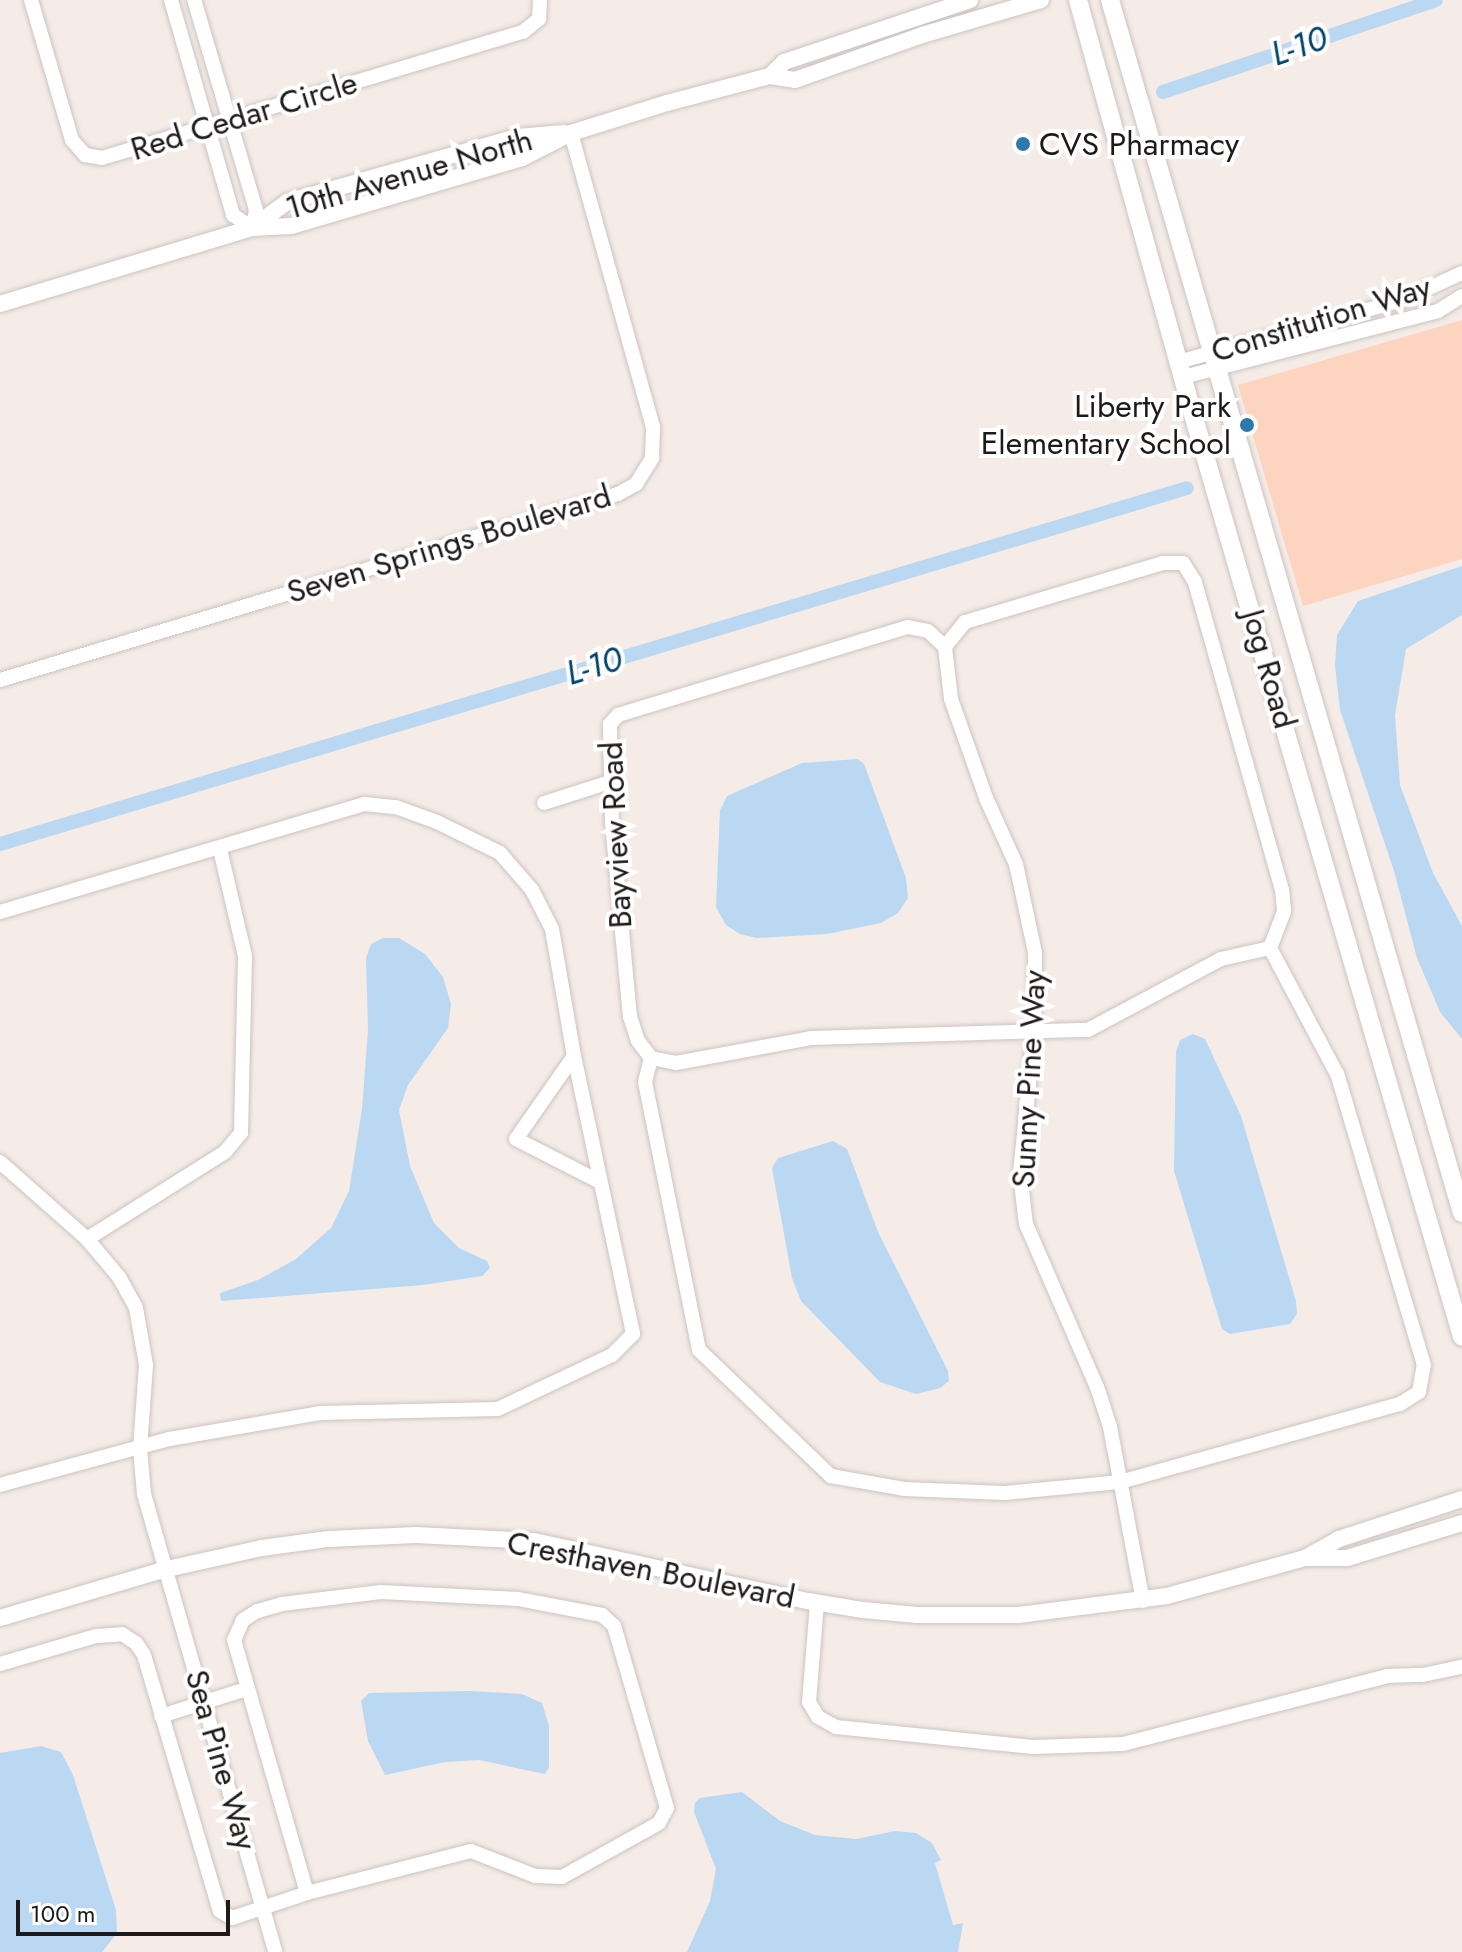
<!DOCTYPE html>
<style>
body{margin:0}
#map{position:relative;width:1462px;height:1952px;overflow:hidden;background:#f5ece8;font-family:Jost,sans-serif}
div>[style]{position:absolute}
.green>*{inset:0;background:#fcd4c0}
.water>*{inset:0;background:#bad8f1}
.canal>*{height:14px;margin:-7px;padding:0 7px;transform-origin:7px;border-radius:7px;background:#bad8f1}
.roads{filter:drop-shadow(0 0 2px #ccc4c0) drop-shadow(0 0 2px #ccc4c0)}
.minor>*{height:14px;margin:-7px;padding:0 7px;transform-origin:7px;border-radius:7px;background:#fff}
.tertiary>*{height:16px;margin:-8px;padding:0 8px;transform-origin:8px;border-radius:8px;background:#fff}
.secondary>*{height:18px;margin:-9px;padding:0 9px;transform-origin:9px;border-radius:9px;background:#fff}
.dots>*{width:22px;height:22px;translate:-50% -50%;box-sizing:border-box;border:4px solid #fff;border-radius:50%}
span{translate:-50% -50%;white-space:nowrap;text-align:center;line-height:1.15;-webkit-text-stroke:8px #fff;paint-order:stroke}
.street-label{font-size:32px;color:#1d1a19}
.poi-label{font-size:32px;color:#1d1a19}
.left{translate:0 -50%;text-align:left}
.right{translate:-100% -50%;text-align:right}
.water-label{font-size:34px;color:#004369;font-style:italic}
.scale{position:absolute;left:16px;top:1900px;width:214px;height:36px;box-sizing:border-box;border:4px solid #1d1a19;border-top:0;padding-left:10px;font-size:24px;line-height:28px;white-space:nowrap;color:#1d1a19;-webkit-text-stroke:6px #fff;paint-order:stroke}
</style>
<div id="map">
<div class="green">
<i style="clip-path:polygon(1462px 320px,1462px 559px,1303px 606px,1238px 385px)"></i>
</div>
<div class="water">
<i style="clip-path:polygon(1462px 566px,1462px 615px,1406px 649px,1395px 715px,1400px 785px,1433px 873px,1462px 926px,1462px 1039px,1440px 1012px,1417px 958px,1394px 871px,1340px 710px,1335px 666px,1337px 635px,1358px 601px)"></i>
<i style="clip-path:polygon(858px 759px,864px 764px,906px 878px,908px 898px,898px 913px,881px 923px,827px 934px,757px 938px,740px 934px,726px 925px,716px 907px,720px 810px,727px 796px,802px 763px)"></i>
<i style="clip-path:polygon(383px 938px,399px 938px,425px 954px,443px 977px,451px 1004px,448px 1028px,408px 1085px,399px 1110px,410px 1166px,434px 1223px,459px 1248px,487px 1261px,490px 1268px,482px 1276px,423px 1285px,221px 1301px,220px 1293px,258px 1280px,296px 1259px,331px 1228px,349px 1191px,362px 1109px,368px 1030px,366px 958px,371px 944px)"></i>
<i style="clip-path:polygon(1193px 1034px,1205px 1039px,1241px 1116px,1296px 1301px,1297px 1314px,1290px 1324px,1230px 1334px,1222px 1329px,1174px 1171px,1176px 1052px,1180px 1040px)"></i>
<i style="clip-path:polygon(833px 1141px,847px 1149px,878px 1232px,948px 1371px,949px 1381px,940px 1388px,916px 1394px,880px 1382px,801px 1301px,792px 1278px,772px 1168px,778px 1158px)"></i>
<i style="clip-path:polygon(470px 1691px,522px 1694px,542px 1703px,549px 1726px,549px 1767px,545px 1774px,479px 1760px,445px 1762px,385px 1775px,368px 1741px,361px 1701px,369px 1693px)"></i>
<i style="clip-path:polygon(41px 1746px,61px 1752px,73px 1775px,116px 1910px,117px 1933px,102px 1952px,0 1952px,0 1753px)"></i>
<i style="clip-path:polygon(742px 1792px,780px 1821px,815px 1835px,856px 1839px,895px 1831px,916px 1833px,932px 1843px,941px 1860px,935px 1863px,953px 1925px,963px 1923px,958px 1952px,687px 1952px,710px 1901px,716px 1869px,694px 1812px,695px 1803px,700px 1798px)"></i>
</div>
<div class="canal">
<i style="left:1163px;top:92px;width:288px;rotate:-18.6deg"></i>
<i style="left:0;top:844px;width:1239px;rotate:-16.69deg"></i>
</div>
<div class="roads">
<div class="minor">
<i style="left:31px;top:0;width:146px;rotate:73.7deg"></i>
<i style="left:72px;top:140px;width:20px;rotate:49deg"></i>
<i style="left:85px;top:155px;width:17px;rotate:10deg"></i>
<i style="left:102px;top:158px;width:439px;rotate:-16.7deg"></i>
<i style="left:523px;top:32px;width:21px;rotate:-39deg"></i>
<i style="left:539px;top:19px;width:19px;rotate:-87deg"></i>
<i style="left:171px;top:0;width:224px;rotate:73.9deg"></i>
<i style="left:233px;top:215px;width:23px;rotate:34deg"></i>
<i style="left:252px;top:228px;width:18px;rotate:-77deg"></i>
<i style="left:256px;top:210px;width:219px;rotate:-106.4deg"></i>
<i style="left:1178px;top:362px;width:233px;rotate:-15.4deg"></i>
<i style="left:1403px;top:300px;width:65px;rotate:-24.6deg"></i>
<i style="left:1183px;top:377px;width:263px;rotate:-14.5deg"></i>
<i style="left:1438px;top:311px;width:28px;rotate:-32deg"></i>
<i style="left:945px;top:647px;width:52px;rotate:83.4deg"></i>
<i style="left:951px;top:699px;width:105px;rotate:70.5deg"></i>
<i style="left:986px;top:798px;width:72px;rotate:65.6deg"></i>
<i style="left:1016px;top:864px;width:91px;rotate:77.9deg"></i>
<i style="left:1035px;top:953px;width:80px;rotate:90.7deg"></i>
<i style="left:1034px;top:1033px;width:142px;rotate:95.7deg"></i>
<i style="left:1020px;top:1174px;width:50px;rotate:83.2deg"></i>
<i style="left:1026px;top:1224px;width:178px;rotate:66.5deg"></i>
<i style="left:1097px;top:1387px;width:42px;rotate:72deg"></i>
<i style="left:1110px;top:1427px;width:177px;rotate:79.3deg"></i>
<i style="left:0;top:680px;width:645px;rotate:-16.75deg"></i>
<i style="left:618px;top:494px;width:21px;rotate:-29deg"></i>
<i style="left:636px;top:484px;width:31px;rotate:-58deg"></i>
<i style="left:652px;top:458px;width:31px;rotate:-88deg"></i>
<i style="left:653px;top:427px;width:305px;rotate:-105.6deg"></i>
<i style="left:544px;top:803px;width:69px;rotate:-17.7deg"></i>
<i style="left:0;top:912px;width:381px;rotate:-16.5deg"></i>
<i style="left:365px;top:804px;width:31px;rotate:6deg"></i>
<i style="left:396px;top:807px;width:44px;rotate:20.1deg"></i>
<i style="left:437px;top:822px;width:70px;rotate:26.2deg"></i>
<i style="left:500px;top:853px;width:49px;rotate:49.1deg"></i>
<i style="left:532px;top:890px;width:44px;rotate:62.9deg"></i>
<i style="left:552px;top:929px;width:129px;rotate:80.2deg"></i>
<i style="left:574px;top:1056px;width:284px;rotate:78deg"></i>
<i style="left:633px;top:1334px;width:30px;rotate:135deg"></i>
<i style="left:612px;top:1355px;width:126px;rotate:154.7deg"></i>
<i style="left:498px;top:1409px;width:178px;rotate:178.7deg"></i>
<i style="left:320px;top:1413px;width:153px;rotate:170.2deg"></i>
<i style="left:169px;top:1439px;width:175px;rotate:164.8deg"></i>
<i style="left:574px;top:1056px;width:101px;rotate:124.9deg"></i>
<i style="left:516px;top:1139px;width:94px;rotate:27.1deg"></i>
<i style="left:651px;top:1058px;width:25px;rotate:104deg"></i>
<i style="left:645px;top:1082px;width:273px;rotate:78.6deg"></i>
<i style="left:699px;top:1350px;width:182px;rotate:43.7deg"></i>
<i style="left:831px;top:1476px;width:74px;rotate:10.1deg"></i>
<i style="left:904px;top:1489px;width:101px;rotate:2.3deg"></i>
<i style="left:1005px;top:1493px;width:116px;rotate:-5.5deg"></i>
<i style="left:1120px;top:1482px;width:291px;rotate:-15.6deg"></i>
<i style="left:1400px;top:1404px;width:22px;rotate:-32deg"></i>
<i style="left:1419px;top:1392px;width:27px;rotate:-80deg"></i>
<i style="left:1424px;top:1365px;width:304px;rotate:-106.6deg"></i>
<i style="left:1337px;top:1074px;width:143px;rotate:-118deg"></i>
<i style="left:651px;top:1058px;width:25px;rotate:11deg"></i>
<i style="left:676px;top:1063px;width:137px;rotate:-10.5deg"></i>
<i style="left:811px;top:1038px;width:277px;rotate:-1.7deg"></i>
<i style="left:1088px;top:1030px;width:151px;rotate:-28.1deg"></i>
<i style="left:1221px;top:959px;width:50px;rotate:-12.7deg"></i>
<i style="left:1270px;top:948px;width:40px;rotate:-69deg"></i>
<i style="left:1284px;top:911px;width:21px;rotate:-95deg"></i>
<i style="left:1282px;top:890px;width:320px;rotate:-105.8deg"></i>
<i style="left:1195px;top:582px;width:22px;rotate:-122deg"></i>
<i style="left:1183px;top:563px;width:20px;rotate:180deg"></i>
<i style="left:1163px;top:563px;width:207px;rotate:163.4deg"></i>
<i style="left:965px;top:622px;width:32px;rotate:129deg"></i>
<i style="left:651px;top:1058px;width:21px;rotate:-127deg"></i>
<i style="left:638px;top:1041px;width:25px;rotate:-108deg"></i>
<i style="left:630px;top:1017px;width:195px;rotate:-95.3deg"></i>
<i style="left:612px;top:823px;width:99px;rotate:-91.2deg"></i>
<i style="left:610px;top:724px;width:12px;rotate:-48deg"></i>
<i style="left:618px;top:715px;width:303px;rotate:-16.9deg"></i>
<i style="left:908px;top:627px;width:20px;rotate:11deg"></i>
<i style="left:928px;top:631px;width:23px;rotate:43deg"></i>
<i style="left:0;top:1162px;width:116px;rotate:41.5deg"></i>
<i style="left:87px;top:1239px;width:50px;rotate:49.9deg"></i>
<i style="left:119px;top:1277px;width:35px;rotate:61deg"></i>
<i style="left:136px;top:1308px;width:58px;rotate:80deg"></i>
<i style="left:146px;top:1365px;width:84px;rotate:94.1deg"></i>
<i style="left:140px;top:1449px;width:45px;rotate:84.9deg"></i>
<i style="left:144px;top:1494px;width:476px;rotate:74deg"></i>
<i style="left:87px;top:1239px;width:163px;rotate:-32.2deg"></i>
<i style="left:225px;top:1152px;width:25px;rotate:-50deg"></i>
<i style="left:241px;top:1133px;width:177px;rotate:-88.7deg"></i>
<i style="left:245px;top:956px;width:110px;rotate:-103.2deg"></i>
<i style="left:817px;top:1603px;width:99px;rotate:94.6deg"></i>
<i style="left:809px;top:1702px;width:17px;rotate:59deg"></i>
<i style="left:818px;top:1717px;width:21px;rotate:29deg"></i>
<i style="left:836px;top:1727px;width:198px;rotate:5.8deg"></i>
<i style="left:1033px;top:1747px;width:90px;rotate:-1.9deg"></i>
<i style="left:1123px;top:1744px;width:273px;rotate:-14.4deg"></i>
<i style="left:1387px;top:1676px;width:36px;rotate:-2deg"></i>
<i style="left:1423px;top:1675px;width:40px;rotate:-12deg"></i>
<i style="left:0;top:1664px;width:100px;rotate:-16.3deg"></i>
<i style="left:96px;top:1636px;width:26px;rotate:-4deg"></i>
<i style="left:122px;top:1634px;width:17px;rotate:33deg"></i>
<i style="left:136px;top:1643px;width:14px;rotate:56deg"></i>
<i style="left:144px;top:1655px;width:267px;rotate:73.5deg"></i>
<i style="left:220px;top:1911px;width:14px;rotate:30deg"></i>
<i style="left:232px;top:1918px;width:79px;rotate:-18.4deg"></i>
<i style="left:307px;top:1893px;width:169px;rotate:-14.4deg"></i>
<i style="left:471px;top:1851px;width:69px;rotate:21.3deg"></i>
<i style="left:535px;top:1876px;width:27px;rotate:2deg"></i>
<i style="left:562px;top:1877px;width:111px;rotate:-29.1deg"></i>
<i style="left:659px;top:1823px;width:17px;rotate:-62deg"></i>
<i style="left:667px;top:1808px;width:190px;rotate:-106.2deg"></i>
<i style="left:614px;top:1626px;width:16px;rotate:-137deg"></i>
<i style="left:602px;top:1615px;width:86px;rotate:-169.2deg"></i>
<i style="left:518px;top:1599px;width:137px;rotate:-177.1deg"></i>
<i style="left:381px;top:1592px;width:100px;rotate:173.1deg"></i>
<i style="left:282px;top:1604px;width:26px;rotate:164deg"></i>
<i style="left:257px;top:1611px;width:17px;rotate:147deg"></i>
<i style="left:243px;top:1620px;width:22px;rotate:114deg"></i>
<i style="left:234px;top:1640px;width:263px;rotate:73.9deg"></i>
<i style="left:161px;top:1716px;width:89px;rotate:-17.6deg"></i>
</div>
<div class="tertiary">
<i style="left:770px;top:76px;width:20px;rotate:-45deg"></i>
<i style="left:784px;top:62px;width:196px;rotate:-18.4deg"></i>
<i style="left:253px;top:227px;width:42px;rotate:-36.3deg"></i>
<i style="left:287px;top:202px;width:239px;rotate:-15.8deg"></i>
<i style="left:517px;top:137px;width:47px;rotate:-4.9deg"></i>
<i style="left:0;top:304px;width:263px;rotate:-16.8deg"></i>
<i style="left:252px;top:228px;width:39px;rotate:-3deg"></i>
<i style="left:291px;top:226px;width:241px;rotate:-16.4deg"></i>
<i style="left:522px;top:158px;width:55px;rotate:-27deg"></i>
<i style="left:571px;top:133px;width:101px;rotate:-17.4deg"></i>
<i style="left:667px;top:103px;width:106px;rotate:-14.7deg"></i>
<i style="left:770px;top:76px;width:25px;rotate:9deg"></i>
<i style="left:795px;top:80px;width:135px;rotate:-19.5deg"></i>
<i style="left:922px;top:35px;width:124px;rotate:-16.4deg"></i>
<i style="left:1307px;top:1558px;width:40px"></i>
<i style="left:1347px;top:1558px;width:120px;rotate:-16.9deg"></i>
<i style="left:0;top:1618px;width:174px;rotate:-16.4deg"></i>
<i style="left:167px;top:1569px;width:97px;rotate:-12.5deg"></i>
<i style="left:262px;top:1548px;width:67px;rotate:-7.8deg"></i>
<i style="left:328px;top:1539px;width:88px;rotate:-2.6deg"></i>
<i style="left:416px;top:1535px;width:118px;rotate:2.9deg"></i>
<i style="left:534px;top:1541px;width:280px;rotate:12.4deg"></i>
<i style="left:808px;top:1601px;width:56px;rotate:9.3deg"></i>
<i style="left:863px;top:1610px;width:55px;rotate:5.2deg"></i>
<i style="left:918px;top:1615px;width:100px"></i>
<i style="left:1018px;top:1615px;width:150px;rotate:-7.3deg"></i>
<i style="left:1167px;top:1596px;width:143px;rotate:-15.4deg"></i>
<i style="left:1305px;top:1558px;width:39px;rotate:-29deg"></i>
<i style="left:1339px;top:1539px;width:129px;rotate:-18deg"></i>
</div>
<div class="secondary">
<i style="left:1078px;top:0;width:409px;rotate:74.5deg"></i>
<i style="left:1187px;top:394px;width:982px;rotate:73.74deg"></i>
<i style="left:1110px;top:0;width:1263px;rotate:73.82deg"></i>
</div>
</div>
<div class="dots">
<i style="left:1023px;top:144px;background:#2e79ac"></i>
<i style="left:1247px;top:425px;background:#2e79ac"></i>
</div>
<div class="street-label">
<span style="left:244px;top:116px;rotate:-17deg">Red Cedar Circle</span>
<span style="left:409px;top:174px;rotate:-16deg">10th Avenue North</span>
<span style="left:1321px;top:319px;rotate:-17deg">Constitution Way</span>
<span style="left:449px;top:544px;rotate:-17deg">Seven Springs Boulevard</span>
<span style="left:1269px;top:669px;rotate:74deg">Jog Road</span>
<span style="left:616px;top:835px;rotate:-93deg">Bayview Road</span>
<span style="left:1029px;top:1079px;rotate:-87deg">Sunny Pine Way</span>
<span style="left:651px;top:1570px;rotate:11deg">Cresthaven Boulevard</span>
<span style="left:221px;top:1760px;rotate:74deg">Sea Pine Way</span>
</div>
<div class="poi-label">
<span class="left" style="left:1039px;top:144px">CVS Pharmacy</span>
<span class="right" style="left:1231px;top:425px">Liberty Park<br>Elementary School</span>
</div>
<div class="water-label">
<span style="left:1299px;top:46px;rotate:-19deg">L-10</span>
<span style="left:594px;top:666px;rotate:-17deg">L-10</span>
</div>
<div class="scale">100 m</div>
</div>
